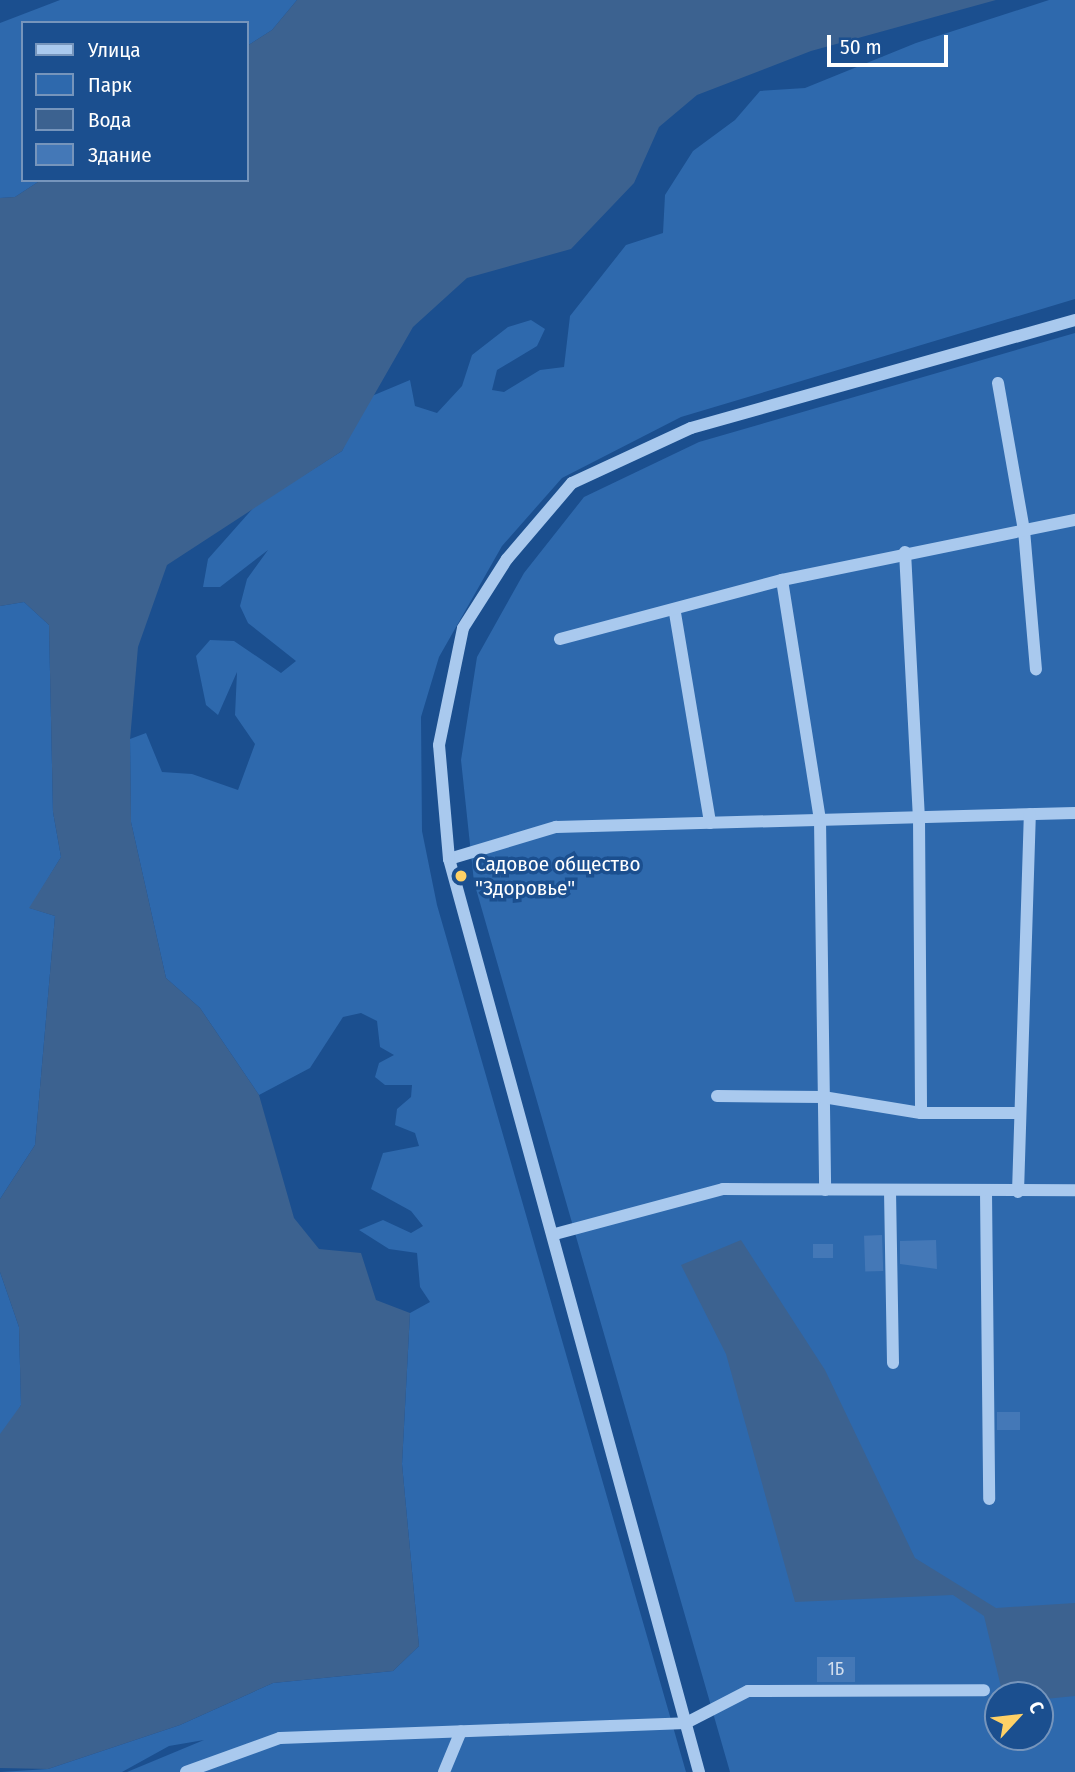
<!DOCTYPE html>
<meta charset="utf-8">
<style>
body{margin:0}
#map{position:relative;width:1075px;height:1772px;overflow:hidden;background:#1b4f8f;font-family:"Fira Sans Condensed",sans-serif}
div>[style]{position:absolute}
.green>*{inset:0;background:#2e69ad}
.water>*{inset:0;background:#3c6290}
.building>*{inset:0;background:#4478b7;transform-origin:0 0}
.minor>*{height:12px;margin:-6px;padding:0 6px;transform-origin:6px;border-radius:6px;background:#a9c9ee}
.dots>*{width:19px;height:19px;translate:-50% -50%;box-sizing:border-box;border:4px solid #1b4f8f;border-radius:50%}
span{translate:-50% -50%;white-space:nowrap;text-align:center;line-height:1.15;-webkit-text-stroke:7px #1b4f8f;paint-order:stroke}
.number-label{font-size:18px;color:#d0dded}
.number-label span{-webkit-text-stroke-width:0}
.poi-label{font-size:21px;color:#fff}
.left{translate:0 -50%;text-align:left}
.legend{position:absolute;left:21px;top:21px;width:228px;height:161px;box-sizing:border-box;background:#1b4f8f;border:2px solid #7695bc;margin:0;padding:9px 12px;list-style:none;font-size:21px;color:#fff}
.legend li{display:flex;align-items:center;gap:14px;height:35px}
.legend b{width:35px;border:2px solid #7695bc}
.north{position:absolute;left:984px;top:1681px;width:70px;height:70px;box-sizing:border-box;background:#1b4f8f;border:2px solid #7695bc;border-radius:50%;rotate:63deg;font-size:19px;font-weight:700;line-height:28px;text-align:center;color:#fff}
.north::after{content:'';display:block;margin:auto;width:24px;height:32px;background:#ffd166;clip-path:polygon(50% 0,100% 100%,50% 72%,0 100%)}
.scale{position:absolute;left:827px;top:35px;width:121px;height:32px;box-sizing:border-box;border:4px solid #fff;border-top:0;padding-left:9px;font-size:21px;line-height:24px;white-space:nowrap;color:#fff;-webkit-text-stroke:5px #1b4f8f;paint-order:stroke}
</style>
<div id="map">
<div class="green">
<i style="clip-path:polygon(60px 0,297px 0,272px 30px,247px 46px,247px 23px,23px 23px,23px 180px,41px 180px,15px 197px,0 198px,0 23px)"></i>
<i style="clip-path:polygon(1049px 0,1075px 0,1075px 299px,681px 417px,562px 478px,502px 546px,439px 657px,421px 717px,422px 831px,437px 905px,686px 1772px,127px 1772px,204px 1740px,169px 1746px,122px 1772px,0 1772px,48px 1769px,180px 1725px,273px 1683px,393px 1671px,419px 1646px,402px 1464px,410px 1313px,430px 1302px,420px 1287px,417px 1253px,389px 1249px,359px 1230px,383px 1220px,411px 1233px,423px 1226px,411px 1211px,371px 1189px,383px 1153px,419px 1146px,415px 1133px,395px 1125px,397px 1109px,411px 1097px,412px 1085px,385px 1085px,375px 1077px,379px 1063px,394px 1055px,380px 1047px,377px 1021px,361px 1013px,343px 1017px,310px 1068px,259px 1095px,200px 1008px,166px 978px,131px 822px,130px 739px,146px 733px,162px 772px,192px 774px,238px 790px,255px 744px,235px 715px,237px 672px,218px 715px,206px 705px,196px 656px,210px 640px,234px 641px,281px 673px,296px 661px,248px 623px,240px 606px,247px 579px,268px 550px,220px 587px,203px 587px,208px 559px,255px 506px,342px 451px,367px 398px,410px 380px,415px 406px,437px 413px,462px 386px,472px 355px,508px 327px,531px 320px,545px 329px,537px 346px,497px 370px,492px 390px,504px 392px,540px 370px,564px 367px,570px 316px,626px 245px,663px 233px,665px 195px,693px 151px,735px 120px,760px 91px,805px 88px,916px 43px)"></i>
<i style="clip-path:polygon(evenodd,1075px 333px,1075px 1772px,730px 1772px,474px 882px,461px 760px,477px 657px,524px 573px,584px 497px,699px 442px,1075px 333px,998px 1695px,1040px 1695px,1040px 1737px,998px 1737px,998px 1695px)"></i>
<i style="clip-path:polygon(24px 602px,49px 625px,53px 812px,61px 857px,30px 908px,55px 916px,35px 1145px,0 1199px,0 606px)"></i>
<i style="clip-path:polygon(0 1272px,19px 1327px,21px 1405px,5px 1435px,0 1434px)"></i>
</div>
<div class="water">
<i style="clip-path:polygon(297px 0,996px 0,811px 51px,697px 95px,659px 127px,634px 183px,571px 249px,467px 278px,413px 327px,342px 451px,167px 565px,138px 647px,130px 740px,131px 822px,166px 978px,200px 1008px,259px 1095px,294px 1218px,319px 1249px,361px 1253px,376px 1300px,410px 1313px,402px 1464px,419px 1646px,393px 1671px,273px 1683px,180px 1725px,48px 1769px,0 1768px,0 1434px,21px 1405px,19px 1327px,0 1272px,0 1199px,35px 1145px,55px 916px,29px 908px,61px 857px,53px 812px,49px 625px,24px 602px,0 606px,0 198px,15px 197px,41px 180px,247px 180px,247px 46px,272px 30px)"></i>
<i style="clip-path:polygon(741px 1240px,825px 1370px,915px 1558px,996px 1608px,1075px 1603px,1075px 1696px,1045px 1699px,1001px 1687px,984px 1616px,953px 1595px,795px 1602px,726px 1354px,681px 1265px)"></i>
</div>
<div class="building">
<i style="left:882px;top:1235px;width:36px;height:18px;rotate:88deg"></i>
<i style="clip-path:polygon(936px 1240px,937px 1269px,900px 1264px,900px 1241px)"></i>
<i style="left:833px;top:1244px;width:14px;height:20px;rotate:90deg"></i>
<i style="left:997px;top:1412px;width:23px;height:18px"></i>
<i style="left:817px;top:1657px;width:38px;height:25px"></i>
</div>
<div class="minor">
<i style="left:998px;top:383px;width:149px;rotate:80deg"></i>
<i style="left:1024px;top:530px;width:140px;rotate:85.1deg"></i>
<i style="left:905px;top:552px;width:266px;rotate:87deg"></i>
<i style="left:919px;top:818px;width:295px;rotate:89.6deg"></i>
<i style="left:782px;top:580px;width:243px;rotate:81deg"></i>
<i style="left:820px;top:820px;width:370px;rotate:89.2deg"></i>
<i style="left:675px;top:613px;width:213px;rotate:80.5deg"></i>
<i style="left:560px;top:639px;width:230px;rotate:-14.9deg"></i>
<i style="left:782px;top:580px;width:299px;rotate:-11.6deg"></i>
<i style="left:449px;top:859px;width:112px;rotate:-16.7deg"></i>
<i style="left:556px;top:827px;width:519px;rotate:-1.55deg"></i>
<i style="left:717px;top:1096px;width:106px;rotate:0.5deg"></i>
<i style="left:823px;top:1097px;width:99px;rotate:9.3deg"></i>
<i style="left:921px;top:1113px;width:97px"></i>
<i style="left:890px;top:1191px;width:172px;rotate:89deg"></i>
<i style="left:986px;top:1192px;width:307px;rotate:89.4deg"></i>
<i style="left:1018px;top:1192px;width:378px;rotate:-88.2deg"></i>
<i style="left:555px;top:1234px;width:174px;rotate:-15deg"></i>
<i style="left:723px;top:1189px;width:352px;rotate:0.2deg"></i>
<i style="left:186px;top:1772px;width:100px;rotate:-19.9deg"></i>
<i style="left:280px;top:1738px;width:406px;rotate:-2.1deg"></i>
<i style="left:686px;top:1723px;width:70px;rotate:-27.3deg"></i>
<i style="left:748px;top:1691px;width:236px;rotate:-0.2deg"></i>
<i style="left:444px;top:1772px;width:44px;rotate:-67.5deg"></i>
<i style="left:699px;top:1772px;width:947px;rotate:-105.31deg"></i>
<i style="left:449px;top:859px;width:114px;rotate:-95deg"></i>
<i style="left:439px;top:745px;width:119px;rotate:-78.4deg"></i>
<i style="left:463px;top:628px;width:82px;rotate:-57.5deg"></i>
<i style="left:507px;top:559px;width:100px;rotate:-49.5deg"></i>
<i style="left:572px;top:483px;width:131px;rotate:-24.8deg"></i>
<i style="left:691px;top:428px;width:399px;rotate:-15.7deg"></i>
</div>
<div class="dots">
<i style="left:461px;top:876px;background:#ffd166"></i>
</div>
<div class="number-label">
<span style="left:836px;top:1669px">1Б</span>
</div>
<div class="poi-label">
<span class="left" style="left:475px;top:876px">Садовое общество<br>"Здоровье"</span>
</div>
<ul class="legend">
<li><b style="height:9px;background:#a9c9ee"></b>Улица</li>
<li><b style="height:19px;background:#2e69ad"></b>Парк</li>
<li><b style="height:19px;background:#3c6290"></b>Вода</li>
<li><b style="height:19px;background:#4478b7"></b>Здание</li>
</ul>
<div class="north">С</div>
<div class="scale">50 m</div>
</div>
